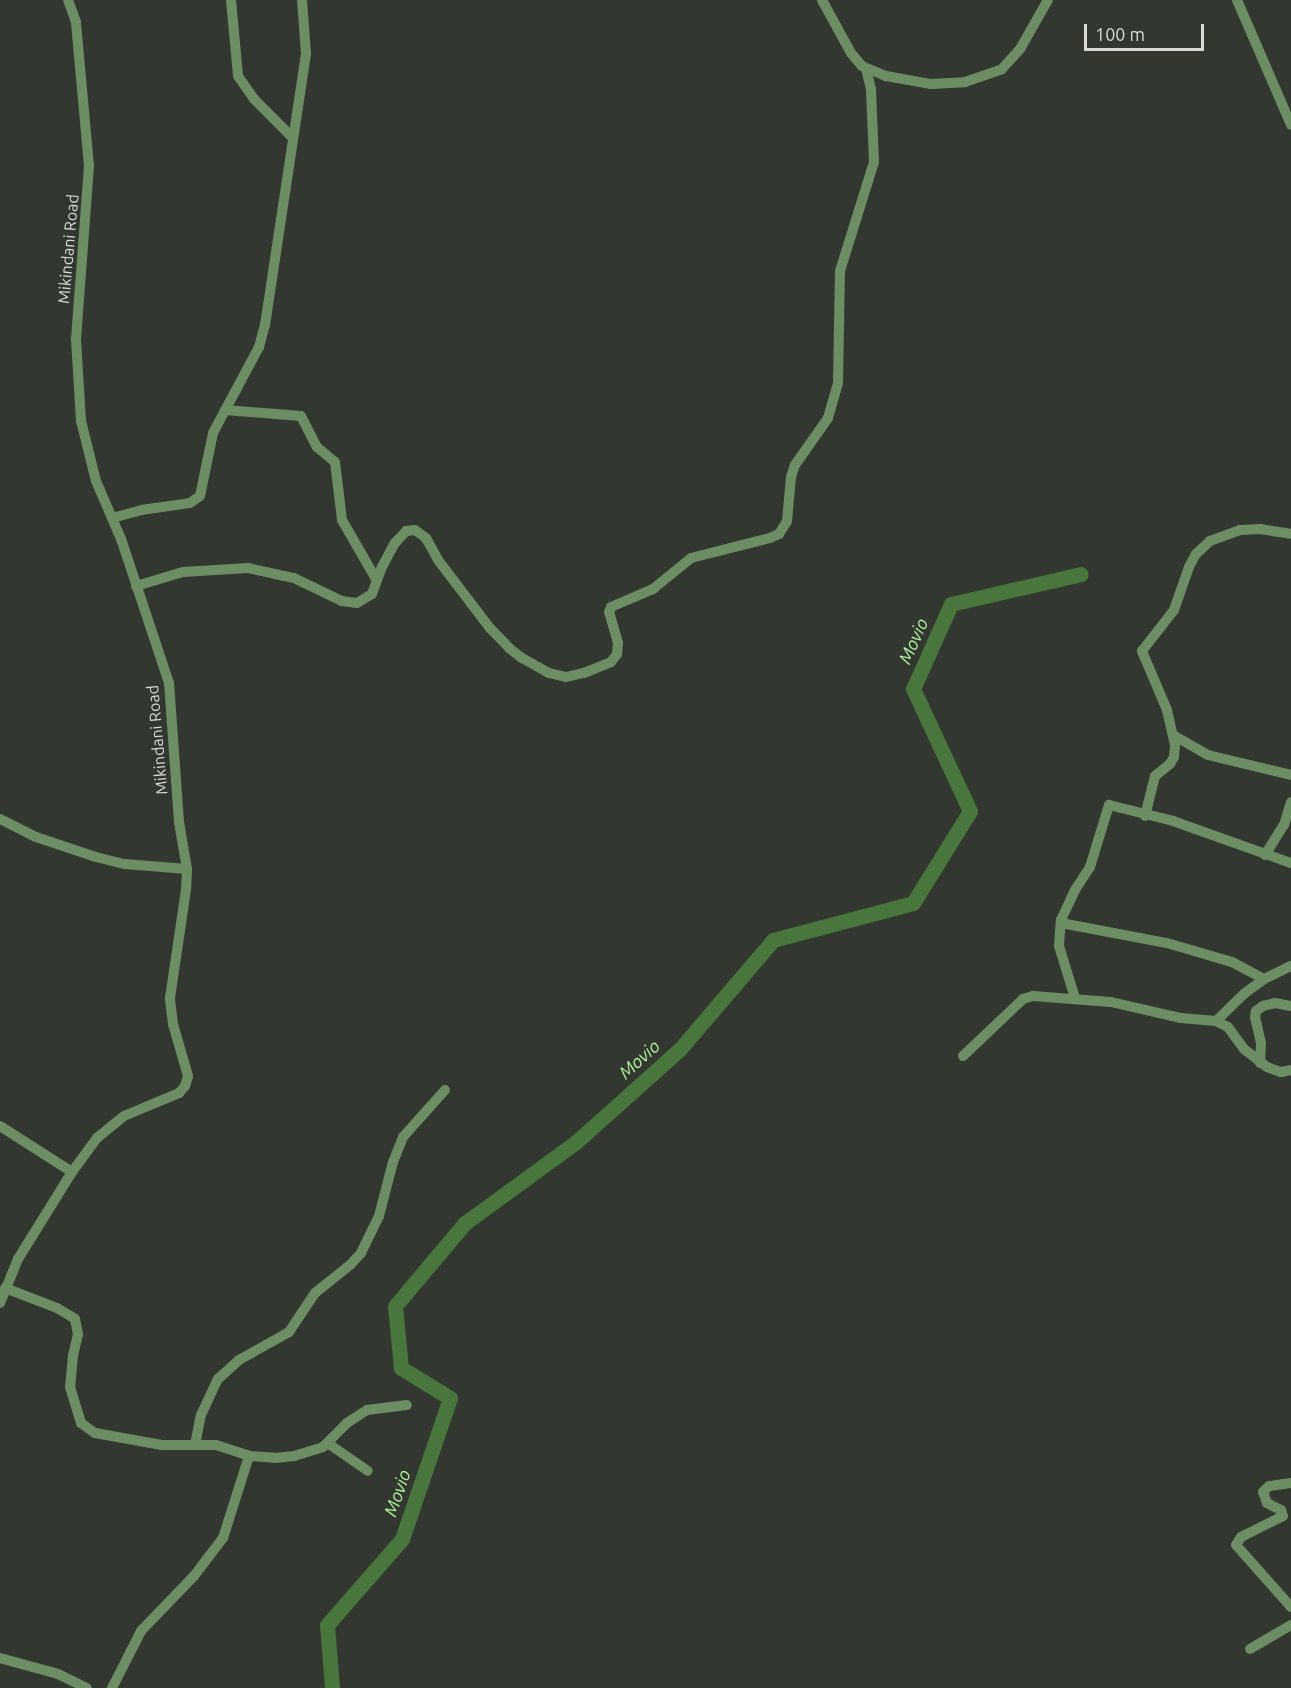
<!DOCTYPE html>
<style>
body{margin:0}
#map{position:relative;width:1291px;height:1688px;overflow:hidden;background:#323830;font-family:Ubuntu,sans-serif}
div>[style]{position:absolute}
.river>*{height:15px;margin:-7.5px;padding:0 7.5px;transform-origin:7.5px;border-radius:7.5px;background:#49763d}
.minor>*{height:10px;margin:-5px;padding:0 5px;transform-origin:5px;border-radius:5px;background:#6d8d64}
span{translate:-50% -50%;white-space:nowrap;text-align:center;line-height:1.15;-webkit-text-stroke:5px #323830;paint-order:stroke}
.street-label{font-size:16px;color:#d7dad6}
.water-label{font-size:18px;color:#aff19e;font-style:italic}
.scale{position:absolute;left:1084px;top:24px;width:120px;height:27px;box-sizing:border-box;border:3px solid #d7dad6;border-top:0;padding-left:8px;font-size:18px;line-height:21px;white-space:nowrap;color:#d7dad6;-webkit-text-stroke:4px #323830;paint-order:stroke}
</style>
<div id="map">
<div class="river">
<i style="left:332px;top:1688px;width:63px;rotate:-94.5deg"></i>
<i style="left:327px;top:1625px;width:114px;rotate:-48.9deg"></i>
<i style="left:402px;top:1539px;width:149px;rotate:-71.2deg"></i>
<i style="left:450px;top:1398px;width:57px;rotate:-148.5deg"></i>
<i style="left:401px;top:1368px;width:62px;rotate:-95.5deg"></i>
<i style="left:395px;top:1306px;width:109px;rotate:-49.9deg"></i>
<i style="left:465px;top:1223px;width:137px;rotate:-36.1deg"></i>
<i style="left:576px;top:1142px;width:140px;rotate:-41.8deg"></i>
<i style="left:680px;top:1049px;width:143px;rotate:-49.5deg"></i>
<i style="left:773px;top:940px;width:145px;rotate:-14.8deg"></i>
<i style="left:913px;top:903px;width:108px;rotate:-58.2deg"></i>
<i style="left:970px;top:811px;width:135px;rotate:-115deg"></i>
<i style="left:913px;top:689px;width:93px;rotate:-65.9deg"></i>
<i style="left:951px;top:604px;width:133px;rotate:-13deg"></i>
</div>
<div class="minor">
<i style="left:231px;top:0;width:76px;rotate:84.7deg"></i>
<i style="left:238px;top:76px;width:28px;rotate:55deg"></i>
<i style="left:254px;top:99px;width:54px;rotate:45deg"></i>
<i style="left:822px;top:0;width:60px;rotate:61.3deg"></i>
<i style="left:851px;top:53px;width:17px;rotate:50deg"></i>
<i style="left:862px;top:66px;width:26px;rotate:23deg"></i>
<i style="left:886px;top:76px;width:46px;rotate:10.1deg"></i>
<i style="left:931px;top:84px;width:34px;rotate:-3deg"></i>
<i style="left:965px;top:82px;width:39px;rotate:-19deg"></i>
<i style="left:1002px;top:69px;width:27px;rotate:-48deg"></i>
<i style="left:1020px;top:49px;width:56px;rotate:-60.3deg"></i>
<i style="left:1237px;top:0;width:136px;rotate:66.6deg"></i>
<i style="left:225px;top:410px;width:76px;rotate:4.5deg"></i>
<i style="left:301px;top:416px;width:35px;rotate:63deg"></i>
<i style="left:317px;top:447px;width:23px;rotate:40deg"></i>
<i style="left:335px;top:462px;width:58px;rotate:83.1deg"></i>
<i style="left:342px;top:520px;width:68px;rotate:60deg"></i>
<i style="left:112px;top:518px;width:30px;rotate:-15deg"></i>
<i style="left:141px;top:510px;width:49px;rotate:-8.1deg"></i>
<i style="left:190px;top:503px;width:12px;rotate:-35deg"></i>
<i style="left:200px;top:496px;width:64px;rotate:-78.3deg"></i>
<i style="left:213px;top:433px;width:98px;rotate:-61.9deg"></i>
<i style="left:259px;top:347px;width:23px;rotate:-75deg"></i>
<i style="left:265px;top:325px;width:274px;rotate:-81.4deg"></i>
<i style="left:306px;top:54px;width:54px;rotate:-94.2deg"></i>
<i style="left:136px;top:586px;width:49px;rotate:-16.6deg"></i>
<i style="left:183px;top:572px;width:65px;rotate:-3.5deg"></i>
<i style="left:248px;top:568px;width:47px;rotate:12.3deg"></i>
<i style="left:294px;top:578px;width:53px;rotate:25.6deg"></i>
<i style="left:342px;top:601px;width:15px;rotate:8deg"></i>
<i style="left:357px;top:603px;width:17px;rotate:-31deg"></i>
<i style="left:372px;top:594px;width:29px;rotate:-70deg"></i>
<i style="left:382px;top:567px;width:27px;rotate:-62deg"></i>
<i style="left:395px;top:543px;width:16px;rotate:-47deg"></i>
<i style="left:406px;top:531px;width:9px;rotate:-6deg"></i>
<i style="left:415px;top:530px;width:14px;rotate:36deg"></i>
<i style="left:426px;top:538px;width:25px;rotate:61deg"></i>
<i style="left:438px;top:560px;width:84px;rotate:52.7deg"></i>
<i style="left:489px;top:627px;width:29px;rotate:46deg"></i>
<i style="left:509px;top:648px;width:16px;rotate:38deg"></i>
<i style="left:522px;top:658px;width:31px;rotate:29deg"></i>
<i style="left:549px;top:673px;width:17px;rotate:13deg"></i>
<i style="left:566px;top:677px;width:18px;rotate:-13deg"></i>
<i style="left:584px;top:673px;width:29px;rotate:-22deg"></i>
<i style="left:611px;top:662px;width:10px;rotate:-53deg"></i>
<i style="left:617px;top:654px;width:11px;rotate:-85deg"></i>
<i style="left:618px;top:643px;width:32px;rotate:-106deg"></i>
<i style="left:609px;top:612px;width:5px;rotate:-68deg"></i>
<i style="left:611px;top:607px;width:46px;rotate:-23.2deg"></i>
<i style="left:653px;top:589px;width:49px;rotate:-39.2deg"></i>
<i style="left:691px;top:558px;width:81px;rotate:-14.2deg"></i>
<i style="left:770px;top:538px;width:10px;rotate:-24deg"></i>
<i style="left:779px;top:534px;width:15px;rotate:-58deg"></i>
<i style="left:787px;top:521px;width:44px;rotate:-84.8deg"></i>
<i style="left:791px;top:477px;width:13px;rotate:-72deg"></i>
<i style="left:795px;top:465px;width:57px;rotate:-54.9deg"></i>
<i style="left:828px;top:418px;width:36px;rotate:-74deg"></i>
<i style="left:838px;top:383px;width:112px;rotate:-89deg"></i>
<i style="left:840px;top:271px;width:114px;rotate:-72.7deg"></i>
<i style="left:874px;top:162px;width:73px;rotate:-92.4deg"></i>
<i style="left:871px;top:89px;width:21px;rotate:-104deg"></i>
<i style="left:1173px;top:735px;width:40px;rotate:29.7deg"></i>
<i style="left:1208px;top:755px;width:85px;rotate:13.5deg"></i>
<i style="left:1145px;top:816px;width:41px;rotate:-76deg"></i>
<i style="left:1155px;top:776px;width:19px;rotate:-39deg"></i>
<i style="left:1170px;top:764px;width:8px;rotate:-60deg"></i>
<i style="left:1174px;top:757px;width:12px;rotate:-85deg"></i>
<i style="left:1175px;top:745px;width:36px;rotate:-103deg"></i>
<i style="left:1167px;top:710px;width:64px;rotate:-113deg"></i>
<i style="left:1142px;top:651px;width:52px;rotate:-52deg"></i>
<i style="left:1174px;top:610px;width:46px;rotate:-70.8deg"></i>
<i style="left:1189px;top:567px;width:15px;rotate:-62deg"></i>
<i style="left:1196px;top:554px;width:19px;rotate:-43deg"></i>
<i style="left:1210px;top:541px;width:32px;rotate:-20deg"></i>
<i style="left:1240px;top:530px;width:20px;rotate:-3deg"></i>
<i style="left:1260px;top:529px;width:31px;rotate:9deg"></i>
<i style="left:0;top:819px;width:40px;rotate:26.6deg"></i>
<i style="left:36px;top:837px;width:63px;rotate:18.4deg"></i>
<i style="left:96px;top:857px;width:30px;rotate:14deg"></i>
<i style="left:125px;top:864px;width:62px;rotate:4.6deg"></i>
<i style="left:1265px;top:855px;width:36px;rotate:-58deg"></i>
<i style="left:1284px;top:825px;width:24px;rotate:-73deg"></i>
<i style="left:1061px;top:923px;width:108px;rotate:10.7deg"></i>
<i style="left:1167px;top:943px;width:68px;rotate:16.3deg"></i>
<i style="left:1232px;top:962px;width:36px;rotate:28deg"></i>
<i style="left:1075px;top:998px;width:54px;rotate:-107.1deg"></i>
<i style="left:1059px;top:946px;width:26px;rotate:-86deg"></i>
<i style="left:1061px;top:920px;width:33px;rotate:-65deg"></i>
<i style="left:1075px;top:890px;width:27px;rotate:-57deg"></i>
<i style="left:1090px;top:867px;width:65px;rotate:-73deg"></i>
<i style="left:1109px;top:805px;width:66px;rotate:14deg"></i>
<i style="left:1173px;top:821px;width:125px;rotate:19.6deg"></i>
<i style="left:1216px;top:1021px;width:40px;rotate:-44deg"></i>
<i style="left:1245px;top:993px;width:24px;rotate:-36deg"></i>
<i style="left:1264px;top:979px;width:30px;rotate:-26deg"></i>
<i style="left:963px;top:1056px;width:83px;rotate:-43.5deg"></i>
<i style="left:1023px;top:999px;width:10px;rotate:-17deg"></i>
<i style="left:1033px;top:996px;width:78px;rotate:4.4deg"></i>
<i style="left:1111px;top:1002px;width:72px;rotate:12.9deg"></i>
<i style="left:1181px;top:1018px;width:35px;rotate:5deg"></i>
<i style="left:1216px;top:1021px;width:13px;rotate:27deg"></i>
<i style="left:1228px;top:1027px;width:27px;rotate:54deg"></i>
<i style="left:1244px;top:1049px;width:29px;rotate:38deg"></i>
<i style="left:1267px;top:1067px;width:15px;rotate:20deg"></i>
<i style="left:1281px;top:1072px;width:10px;rotate:-11deg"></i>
<i style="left:1260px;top:1063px;width:20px;rotate:-87deg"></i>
<i style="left:1261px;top:1043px;width:26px;rotate:-103deg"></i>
<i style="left:1255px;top:1018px;width:7px;rotate:-82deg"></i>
<i style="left:1256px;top:1011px;width:9px;rotate:-36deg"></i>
<i style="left:1263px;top:1006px;width:12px;rotate:-14deg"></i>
<i style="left:1275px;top:1003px;width:16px;rotate:11deg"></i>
<i style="left:0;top:1126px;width:85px;rotate:32.6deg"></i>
<i style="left:5px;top:1288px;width:56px;rotate:21deg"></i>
<i style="left:57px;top:1308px;width:21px;rotate:31deg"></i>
<i style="left:75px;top:1319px;width:15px;rotate:79deg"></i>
<i style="left:78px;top:1334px;width:22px;rotate:103deg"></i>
<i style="left:73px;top:1355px;width:32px;rotate:95deg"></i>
<i style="left:70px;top:1387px;width:38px;rotate:73deg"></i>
<i style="left:81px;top:1423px;width:17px;rotate:36deg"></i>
<i style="left:95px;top:1433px;width:68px;rotate:10.2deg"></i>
<i style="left:162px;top:1445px;width:54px"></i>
<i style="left:216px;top:1445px;width:35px;rotate:18deg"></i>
<i style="left:249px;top:1456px;width:26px;rotate:4deg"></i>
<i style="left:275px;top:1458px;width:19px;rotate:-6deg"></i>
<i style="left:294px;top:1456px;width:30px;rotate:-17deg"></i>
<i style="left:323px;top:1447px;width:34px;rotate:-45deg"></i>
<i style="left:347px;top:1423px;width:24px;rotate:-33deg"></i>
<i style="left:367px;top:1410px;width:40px;rotate:-7.1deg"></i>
<i style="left:0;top:1303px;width:48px;rotate:-67.8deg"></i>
<i style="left:18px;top:1259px;width:102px;rotate:-58.2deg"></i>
<i style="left:72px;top:1172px;width:42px;rotate:-53.7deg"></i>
<i style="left:97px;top:1138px;width:35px;rotate:-39deg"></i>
<i style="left:124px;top:1116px;width:60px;rotate:-22.7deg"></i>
<i style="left:179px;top:1093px;width:9px;rotate:-49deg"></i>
<i style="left:185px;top:1086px;width:10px;rotate:-73deg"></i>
<i style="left:188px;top:1076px;width:54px;rotate:-106.1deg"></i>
<i style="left:173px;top:1024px;width:26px;rotate:-97deg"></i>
<i style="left:170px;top:998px;width:109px;rotate:-81.6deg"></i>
<i style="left:186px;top:890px;width:21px;rotate:-87deg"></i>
<i style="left:187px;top:869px;width:48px;rotate:-99.7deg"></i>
<i style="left:179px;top:822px;width:139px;rotate:-94.1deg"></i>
<i style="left:169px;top:683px;width:152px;rotate:-108.4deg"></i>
<i style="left:121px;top:539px;width:63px;rotate:-113.3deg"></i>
<i style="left:96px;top:481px;width:62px;rotate:-104deg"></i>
<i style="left:81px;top:421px;width:82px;rotate:-93.5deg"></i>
<i style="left:76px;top:339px;width:173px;rotate:-85.7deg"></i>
<i style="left:89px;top:166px;width:145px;rotate:-95.2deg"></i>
<i style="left:76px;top:22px;width:23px;rotate:-110deg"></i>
<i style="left:329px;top:1444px;width:47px;rotate:34.7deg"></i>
<i style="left:195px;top:1445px;width:31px;rotate:-79deg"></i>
<i style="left:201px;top:1415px;width:40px;rotate:-65deg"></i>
<i style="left:218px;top:1379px;width:28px;rotate:-42deg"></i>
<i style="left:239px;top:1360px;width:57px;rotate:-29.2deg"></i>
<i style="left:289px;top:1332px;width:47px;rotate:-56.3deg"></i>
<i style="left:315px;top:1293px;width:45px;rotate:-38.7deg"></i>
<i style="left:350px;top:1265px;width:16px;rotate:-47deg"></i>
<i style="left:361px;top:1253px;width:41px;rotate:-64.1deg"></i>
<i style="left:379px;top:1216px;width:56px;rotate:-75.5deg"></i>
<i style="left:393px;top:1162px;width:27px;rotate:-68deg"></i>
<i style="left:403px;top:1137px;width:63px;rotate:-48.2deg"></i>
<i style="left:1291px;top:1483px;width:22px;rotate:172deg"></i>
<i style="left:1269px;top:1486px;width:8px;rotate:135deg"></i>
<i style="left:1263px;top:1492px;width:12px;rotate:70deg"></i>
<i style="left:1267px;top:1503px;width:16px;rotate:27deg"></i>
<i style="left:1281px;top:1510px;width:6px;rotate:72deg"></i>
<i style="left:1283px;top:1516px;width:47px;rotate:153.4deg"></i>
<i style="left:1241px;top:1537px;width:9px;rotate:122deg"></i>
<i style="left:1236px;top:1545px;width:83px;rotate:48.4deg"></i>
<i style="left:1250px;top:1649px;width:48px;rotate:-30.3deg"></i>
<i style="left:0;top:1658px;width:60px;rotate:15.4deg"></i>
<i style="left:58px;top:1674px;width:32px;rotate:26deg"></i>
<i style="left:112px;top:1688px;width:64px;rotate:-63deg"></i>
<i style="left:141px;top:1631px;width:76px;rotate:-46.1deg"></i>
<i style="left:194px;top:1576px;width:48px;rotate:-52.7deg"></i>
<i style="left:223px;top:1538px;width:86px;rotate:-72.4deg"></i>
</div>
<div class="street-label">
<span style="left:68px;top:249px;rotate:-85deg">Mikindani Road</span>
<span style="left:157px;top:740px;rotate:-95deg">Mikindani Road</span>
</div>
<div class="water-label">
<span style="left:913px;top:641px;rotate:-66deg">Movio</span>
<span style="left:639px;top:1059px;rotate:-42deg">Movio</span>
<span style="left:397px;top:1493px;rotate:-71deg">Movio</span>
</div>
<div class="scale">100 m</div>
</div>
